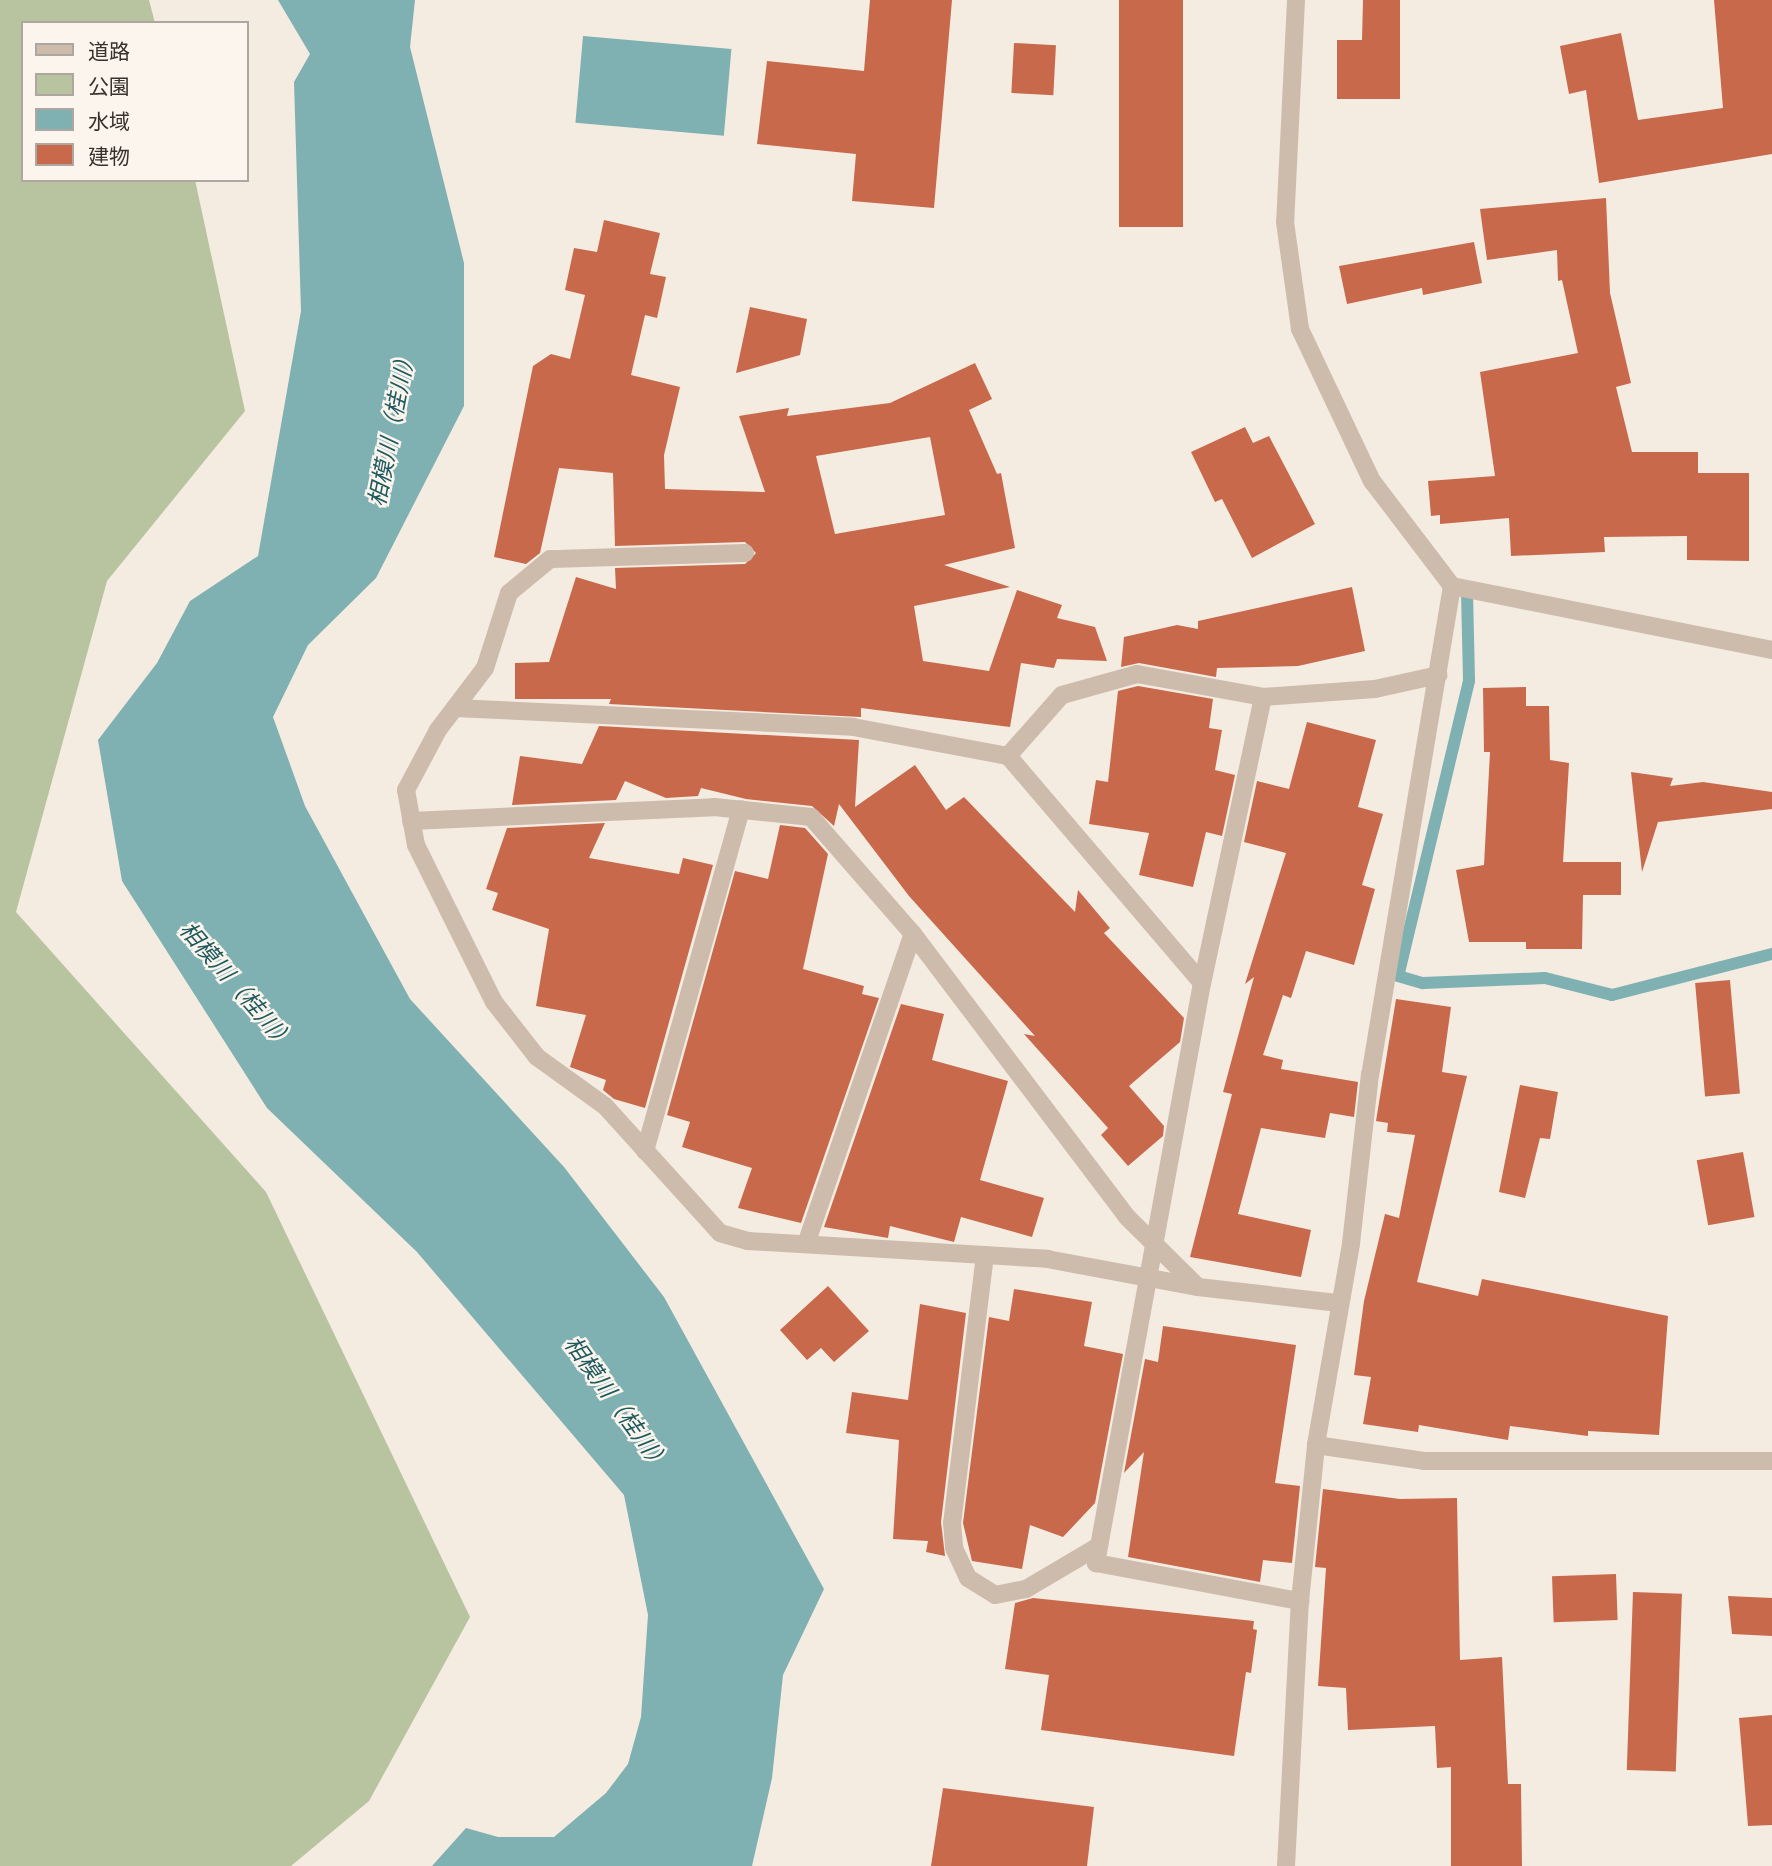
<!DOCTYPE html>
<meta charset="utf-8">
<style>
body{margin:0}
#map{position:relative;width:1772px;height:1866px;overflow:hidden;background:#f4ebe1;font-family:"PT Sans","Noto Sans JP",sans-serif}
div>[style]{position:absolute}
.green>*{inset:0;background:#b8c4a0}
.water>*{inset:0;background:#7fb0b2;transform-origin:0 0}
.stream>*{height:12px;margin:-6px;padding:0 6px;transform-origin:6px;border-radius:6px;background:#7fb0b2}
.building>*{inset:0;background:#c8694b;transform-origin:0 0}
.minor>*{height:18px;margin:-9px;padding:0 9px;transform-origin:9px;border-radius:9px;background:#cdbbac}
span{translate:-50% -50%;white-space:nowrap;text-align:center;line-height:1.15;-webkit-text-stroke:5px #fbf5ee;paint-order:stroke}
.water-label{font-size:23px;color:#1f5a5e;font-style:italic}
.legend{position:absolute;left:21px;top:21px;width:228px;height:161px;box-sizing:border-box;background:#fbf5ee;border:2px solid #aea6a0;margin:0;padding:9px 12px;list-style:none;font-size:21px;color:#3b302b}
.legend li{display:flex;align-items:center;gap:14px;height:35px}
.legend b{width:35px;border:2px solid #aea6a0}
</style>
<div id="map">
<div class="green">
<i style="clip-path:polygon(0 0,149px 0,155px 23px,23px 23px,23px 180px,195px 180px,245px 411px,107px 581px,16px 912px,266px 1192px,470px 1617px,369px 1801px,291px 1866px,0 1866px)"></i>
</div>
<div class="water">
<i style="clip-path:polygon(278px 0,415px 0,410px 47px,464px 263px,464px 406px,376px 578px,308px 645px,273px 717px,305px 806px,410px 999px,564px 1167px,664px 1297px,824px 1589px,783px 1675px,772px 1778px,752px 1866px,432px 1866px,466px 1828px,498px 1837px,554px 1837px,606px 1793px,628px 1764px,641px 1717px,648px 1615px,624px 1495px,417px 1252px,267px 1108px,122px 881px,98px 740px,157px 663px,190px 601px,258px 556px,301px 311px,294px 82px,310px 54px)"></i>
<i style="left:583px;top:36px;width:149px;height:87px;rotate:5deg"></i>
</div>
<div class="stream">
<i style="left:1467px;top:592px;width:89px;rotate:88.7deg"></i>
<i style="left:1469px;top:681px;width:303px;rotate:103.5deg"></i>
<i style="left:1398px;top:976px;width:26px;rotate:16deg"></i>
<i style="left:1423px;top:983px;width:122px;rotate:-2.3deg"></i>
<i style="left:1545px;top:978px;width:69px;rotate:14.2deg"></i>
<i style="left:1612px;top:995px;width:165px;rotate:-14.4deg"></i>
</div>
<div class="building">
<i style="clip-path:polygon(870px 0,952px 0,934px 208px,852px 201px,856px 154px,757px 144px,767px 61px,864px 71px)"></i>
<i style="left:1119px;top:0;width:64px;height:227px"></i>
<i style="clip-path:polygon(1363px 0,1400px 0,1400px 99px,1337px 99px,1337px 40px,1362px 40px)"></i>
<i style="clip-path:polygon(1714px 0,1772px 0,1772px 154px,1599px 183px,1586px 90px,1569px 94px,1560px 46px,1621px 33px,1638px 120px,1723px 108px)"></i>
<i style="left:1014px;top:43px;width:42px;height:50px;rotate:3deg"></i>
<i style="clip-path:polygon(1606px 198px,1610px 293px,1631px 383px,1616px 387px,1632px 452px,1698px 452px,1698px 473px,1749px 473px,1749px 561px,1687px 560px,1687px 536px,1604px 537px,1605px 552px,1511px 556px,1509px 518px,1440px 524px,1440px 515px,1431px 516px,1428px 481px,1495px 476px,1480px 372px,1578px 353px,1562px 280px,1558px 281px,1557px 250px,1487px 260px,1480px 209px)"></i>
<i style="clip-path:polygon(evenodd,604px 220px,660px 233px,650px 274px,666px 277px,657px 318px,645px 315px,631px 375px,680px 387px,664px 455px,665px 489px,765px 492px,739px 416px,789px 408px,787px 416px,890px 403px,975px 363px,992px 399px,969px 410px,997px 474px,1001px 473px,1015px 548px,944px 565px,1010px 587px,914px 606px,923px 661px,989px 671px,1017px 590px,1062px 605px,1057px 618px,1095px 627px,1107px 661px,1057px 659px,1054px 668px,1021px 663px,1010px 727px,861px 708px,861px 717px,609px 704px,611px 699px,515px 699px,515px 663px,549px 662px,576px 577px,616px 589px,615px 568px,745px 564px,756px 553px,745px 542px,615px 546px,613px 473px,559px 468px,540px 553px,526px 564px,494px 557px,533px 366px,551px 354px,570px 359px,585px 295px,565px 290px,574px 248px,597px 252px,604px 220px,930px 437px,945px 515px,835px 534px,816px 456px,930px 437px)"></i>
<i style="clip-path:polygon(1474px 242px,1482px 283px,1423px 295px,1422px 288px,1347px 304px,1339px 266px)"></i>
<i style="clip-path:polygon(750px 307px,807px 319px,800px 355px,736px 373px)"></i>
<i style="clip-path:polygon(1245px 427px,1253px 443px,1269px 436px,1315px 524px,1252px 558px,1222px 499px,1215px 502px,1191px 452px)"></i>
<i style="clip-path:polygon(1352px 587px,1365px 651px,1298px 666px,1217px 668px,1216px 677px,1139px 663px,1121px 667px,1124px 637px,1177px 625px,1198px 629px,1198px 621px)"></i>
<i style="clip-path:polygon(1138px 686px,1213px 699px,1209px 728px,1222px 730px,1215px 770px,1235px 775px,1222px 836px,1206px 832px,1193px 887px,1139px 875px,1149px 833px,1089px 824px,1096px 780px,1108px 782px,1118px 691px)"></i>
<i style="clip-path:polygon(1526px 687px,1526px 706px,1549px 706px,1550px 760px,1569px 763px,1563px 862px,1621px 862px,1621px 895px,1583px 895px,1582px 949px,1526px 949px,1526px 942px,1469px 942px,1456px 870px,1484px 865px,1490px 752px,1484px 752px,1483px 688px)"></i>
<i style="clip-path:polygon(1307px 722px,1376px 740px,1358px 807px,1383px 814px,1362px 885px,1375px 889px,1354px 965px,1306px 951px,1291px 998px,1283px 995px,1263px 1055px,1283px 1060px,1281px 1069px,1358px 1082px,1354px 1117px,1330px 1113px,1325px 1138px,1261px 1128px,1238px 1214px,1311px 1230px,1301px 1277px,1190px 1257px,1232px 1094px,1223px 1092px,1254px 977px,1245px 984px,1286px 853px,1244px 842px,1257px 781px,1289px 789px)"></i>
<i style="clip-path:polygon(599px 726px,859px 740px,855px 807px,915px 765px,946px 810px,964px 797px,1075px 912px,1078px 890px,1110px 928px,1104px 933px,1184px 1018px,1180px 1042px,1129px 1086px,1164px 1126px,1163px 1136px,1128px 1166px,1101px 1135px,1108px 1128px,1024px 1034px,1035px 1036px,909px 896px,839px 804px,834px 826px,812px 806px,746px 799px,701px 788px,698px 796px,666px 798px,625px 781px,616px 800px,512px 805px,520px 756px,582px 764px)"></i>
<i style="clip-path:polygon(1631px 772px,1673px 778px,1670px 786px,1703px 782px,1772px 792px,1772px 809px,1658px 822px,1642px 872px)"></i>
<i style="clip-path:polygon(605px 823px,589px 858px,679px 874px,683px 858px,713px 865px,645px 1108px,614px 1099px,603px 1090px,606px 1080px,570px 1067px,586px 1015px,536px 1006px,549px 929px,492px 910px,498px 893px,486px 889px,507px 828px)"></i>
<i style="clip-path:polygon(780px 825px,805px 828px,828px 854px,803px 969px,864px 986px,862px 994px,879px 998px,801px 1223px,738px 1208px,752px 1168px,682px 1147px,690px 1122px,667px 1115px,735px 871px,768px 879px)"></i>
<i style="left:1730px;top:980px;width:114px;height:35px;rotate:85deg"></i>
<i style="clip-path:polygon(1396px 999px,1451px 1007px,1442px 1072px,1467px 1076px,1417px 1282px,1478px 1296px,1482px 1279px,1668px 1316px,1659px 1435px,1588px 1431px,1588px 1436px,1510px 1426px,1508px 1440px,1419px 1425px,1418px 1432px,1363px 1424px,1371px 1377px,1354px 1375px,1364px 1301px,1385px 1214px,1399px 1218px,1415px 1135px,1387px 1132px,1388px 1123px,1376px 1121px)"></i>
<i style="clip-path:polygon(901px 1004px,944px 1014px,932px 1060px,1008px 1081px,980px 1180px,1044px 1198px,1032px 1237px,961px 1217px,954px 1242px,890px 1226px,888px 1238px,824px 1227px)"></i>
<i style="clip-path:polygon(1520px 1085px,1558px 1092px,1550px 1139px,1540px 1138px,1525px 1198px,1499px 1192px)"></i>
<i style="left:1743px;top:1152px;width:66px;height:47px;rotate:80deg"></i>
<i style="clip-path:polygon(828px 1286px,869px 1331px,834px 1362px,821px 1348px,807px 1360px,780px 1330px)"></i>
<i style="clip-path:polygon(1014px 1289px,1092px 1302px,1084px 1346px,1123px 1354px,1095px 1503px,1063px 1537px,1030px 1525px,1022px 1569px,972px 1561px,963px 1523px,989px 1317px,1009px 1321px)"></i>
<i style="clip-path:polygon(920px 1304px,966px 1313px,941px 1522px,945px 1556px,926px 1552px,928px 1541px,893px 1539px,899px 1440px,846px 1433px,852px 1392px,908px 1400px)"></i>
<i style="clip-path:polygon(1163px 1326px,1296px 1345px,1275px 1483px,1300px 1486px,1292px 1563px,1263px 1560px,1260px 1582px,1128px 1557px,1144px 1452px,1124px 1473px,1145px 1359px,1158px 1362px)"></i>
<i style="clip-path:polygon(1323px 1489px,1400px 1499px,1457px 1498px,1460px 1660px,1502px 1657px,1508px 1784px,1521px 1784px,1522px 1866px,1451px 1866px,1451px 1767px,1437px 1768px,1435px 1726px,1348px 1730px,1346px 1688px,1318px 1686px,1326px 1568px,1315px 1567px)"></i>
<i style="left:1616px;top:1574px;width:46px;height:64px;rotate:88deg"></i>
<i style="left:1633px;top:1592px;width:49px;height:178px;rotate:2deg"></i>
<i style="clip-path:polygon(1728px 1596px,1772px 1598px,1772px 1636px,1732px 1634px)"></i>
<i style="clip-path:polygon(1033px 1598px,1254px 1621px,1253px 1629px,1257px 1630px,1251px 1673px,1246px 1672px,1234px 1756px,1041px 1730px,1049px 1675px,1005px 1669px,1015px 1603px)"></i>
<i style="clip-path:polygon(1772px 1715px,1772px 1825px,1748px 1826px,1739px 1718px)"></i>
<i style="clip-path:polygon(943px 1788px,1094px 1807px,1087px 1866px,931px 1866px)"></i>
</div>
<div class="minor">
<i style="left:1296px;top:0;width:222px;rotate:92.8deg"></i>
<i style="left:1285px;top:222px;width:108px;rotate:82deg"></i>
<i style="left:1300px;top:329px;width:168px;rotate:64.7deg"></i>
<i style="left:1372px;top:481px;width:132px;rotate:52.7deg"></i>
<i style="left:1452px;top:586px;width:326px;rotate:11.3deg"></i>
<i style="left:745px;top:553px;width:195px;rotate:178.2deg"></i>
<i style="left:550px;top:559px;width:53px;rotate:140.3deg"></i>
<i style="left:509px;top:593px;width:79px;rotate:107.7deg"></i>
<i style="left:485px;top:668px;width:78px;rotate:127.2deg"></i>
<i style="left:438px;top:730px;width:68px;rotate:118.1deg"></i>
<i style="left:406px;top:790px;width:56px;rotate:79.7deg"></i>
<i style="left:416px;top:845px;width:175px;rotate:63.6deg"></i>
<i style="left:494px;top:1002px;width:70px;rotate:52deg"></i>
<i style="left:537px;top:1057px;width:84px;rotate:35.8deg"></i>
<i style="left:605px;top:1106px;width:171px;rotate:47.8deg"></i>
<i style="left:720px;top:1233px;width:29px;rotate:16deg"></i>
<i style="left:748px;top:1241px;width:300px;rotate:3.4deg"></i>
<i style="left:1047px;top:1259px;width:154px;rotate:10.5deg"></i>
<i style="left:1198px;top:1287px;width:142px;rotate:6.5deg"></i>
<i style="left:1452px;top:586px;width:495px;rotate:99.5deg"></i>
<i style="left:1370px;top:1074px;width:171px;rotate:96.4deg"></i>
<i style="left:1351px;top:1244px;width:204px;rotate:99.9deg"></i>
<i style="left:1316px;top:1445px;width:109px;rotate:8.4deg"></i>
<i style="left:1424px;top:1461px;width:348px"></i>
<i style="left:1263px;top:697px;width:292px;rotate:102deg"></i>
<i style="left:1202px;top:983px;width:590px;rotate:100.36deg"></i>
<i style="left:1096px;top:1563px;width:208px;rotate:10.6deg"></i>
<i style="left:455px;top:708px;width:398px;rotate:2.7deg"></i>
<i style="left:853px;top:727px;width:158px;rotate:10.6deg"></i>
<i style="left:411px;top:821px;width:303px;rotate:-2.6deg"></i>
<i style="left:714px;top:807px;width:98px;rotate:5.9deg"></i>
<i style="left:811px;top:817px;width:155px;rotate:48.9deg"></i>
<i style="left:913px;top:934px;width:356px;rotate:52.9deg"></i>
<i style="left:1128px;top:1218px;width:98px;rotate:44.6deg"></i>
<i style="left:1202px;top:983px;width:299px;rotate:-130.5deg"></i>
<i style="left:1008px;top:756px;width:81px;rotate:-48.5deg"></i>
<i style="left:1062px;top:695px;width:78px;rotate:-15.6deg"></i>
<i style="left:1137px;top:674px;width:128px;rotate:10.3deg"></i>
<i style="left:1263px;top:697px;width:112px;rotate:-4.1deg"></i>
<i style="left:1375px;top:689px;width:65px;rotate:-12.5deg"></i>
<i style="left:645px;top:1151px;width:355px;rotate:-74.3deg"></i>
<i style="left:806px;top:1244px;width:328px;rotate:-71deg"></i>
<i style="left:985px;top:1255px;width:270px;rotate:97deg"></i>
<i style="left:952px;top:1523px;width:25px;rotate:85deg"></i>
<i style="left:954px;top:1548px;width:33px;rotate:65deg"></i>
<i style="left:968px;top:1578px;width:32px;rotate:32deg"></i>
<i style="left:995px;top:1595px;width:32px;rotate:-11deg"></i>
<i style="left:1026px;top:1589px;width:85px;rotate:-30.5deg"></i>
<i style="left:1286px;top:1866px;width:265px;rotate:-87deg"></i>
<i style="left:1300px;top:1601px;width:157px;rotate:-84.1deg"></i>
</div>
<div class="water-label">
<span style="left:392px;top:427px;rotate:-79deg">相模川（桂川）</span>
<span style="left:237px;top:986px;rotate:49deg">相模川（桂川）</span>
<span style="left:617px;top:1404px;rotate:54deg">相模川（桂川）</span>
</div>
<ul class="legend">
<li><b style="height:9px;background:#cdbbac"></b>道路</li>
<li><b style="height:19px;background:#b8c4a0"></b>公園</li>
<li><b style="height:19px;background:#7fb0b2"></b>水域</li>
<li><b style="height:19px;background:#c8694b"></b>建物</li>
</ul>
</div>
